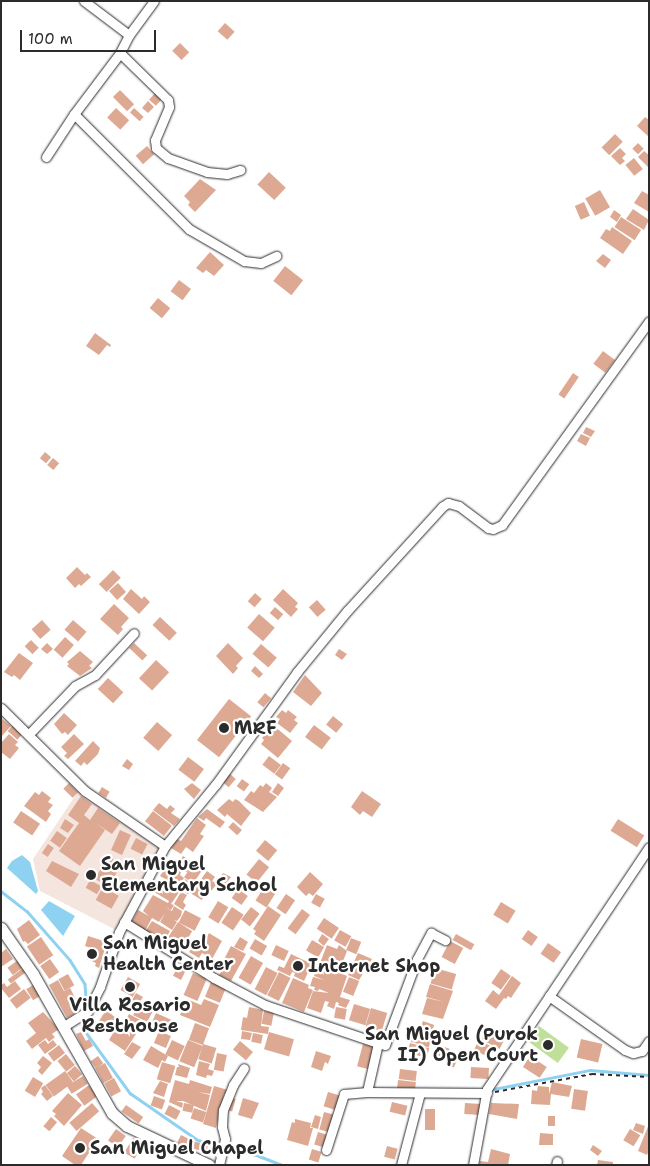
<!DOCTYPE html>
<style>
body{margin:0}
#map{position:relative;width:650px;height:1166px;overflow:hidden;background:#fff;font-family:"Shantell Sans",sans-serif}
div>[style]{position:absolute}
.built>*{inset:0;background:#f5e5df}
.green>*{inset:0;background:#c0e099;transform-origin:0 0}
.water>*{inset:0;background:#8ed1f0}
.stream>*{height:2.5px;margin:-1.25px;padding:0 1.25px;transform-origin:1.25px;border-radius:1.25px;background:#8ed1f0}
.building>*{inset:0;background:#dea993;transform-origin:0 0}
.path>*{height:2px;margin-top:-1px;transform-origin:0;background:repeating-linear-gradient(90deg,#2b2b2b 0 4px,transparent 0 8px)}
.roads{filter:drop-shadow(0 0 1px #2b2b2b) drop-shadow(0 0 1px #2b2b2b)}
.street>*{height:9px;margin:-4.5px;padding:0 4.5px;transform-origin:4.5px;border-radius:4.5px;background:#fff}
.secondary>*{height:11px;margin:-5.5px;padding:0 5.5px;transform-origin:5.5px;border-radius:5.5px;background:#fff}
.dots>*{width:14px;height:14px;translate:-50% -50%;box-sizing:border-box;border:2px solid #fff;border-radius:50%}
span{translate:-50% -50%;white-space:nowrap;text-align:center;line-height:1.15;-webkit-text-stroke:4.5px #fff;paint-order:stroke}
.poi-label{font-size:18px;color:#2b2b2b;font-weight:700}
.left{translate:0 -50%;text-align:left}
.right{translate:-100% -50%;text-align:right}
.frame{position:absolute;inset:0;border:2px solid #2b2b2b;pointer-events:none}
.scale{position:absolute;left:20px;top:30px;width:136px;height:22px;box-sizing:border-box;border:2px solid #2b2b2b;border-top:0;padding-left:6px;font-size:15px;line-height:18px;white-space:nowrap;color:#2b2b2b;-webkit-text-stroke:4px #fff;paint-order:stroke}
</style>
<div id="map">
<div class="built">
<i style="clip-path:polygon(79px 790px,161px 846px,116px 930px,40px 891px,33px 859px)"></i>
</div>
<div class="green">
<i style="left:539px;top:1026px;width:37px;height:19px;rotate:36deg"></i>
</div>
<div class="water">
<i style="clip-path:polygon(22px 855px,30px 862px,38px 891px,36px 894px,7px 868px,12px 861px)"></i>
<i style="clip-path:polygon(49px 901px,75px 916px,63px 936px,41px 910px)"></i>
</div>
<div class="stream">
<i style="left:1px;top:891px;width:33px;rotate:38deg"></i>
<i style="left:27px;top:911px;width:65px;rotate:48.7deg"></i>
<i style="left:70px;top:960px;width:28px;rotate:58deg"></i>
<i style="left:85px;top:984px;width:15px;rotate:86deg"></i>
<i style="left:86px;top:999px;width:11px;rotate:100deg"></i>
<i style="left:82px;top:1018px;width:13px;rotate:77deg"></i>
<i style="left:85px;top:1031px;width:77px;rotate:54deg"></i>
<i style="left:130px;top:1093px;width:83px;rotate:34.7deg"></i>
<i style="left:198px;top:1140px;width:24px;rotate:15deg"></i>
<i style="left:489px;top:1090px;width:103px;rotate:-11.2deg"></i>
<i style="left:590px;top:1070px;width:59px;rotate:4.8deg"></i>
<i style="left:226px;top:1147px;width:34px;rotate:15deg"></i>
<i style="left:259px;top:1156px;width:25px;rotate:21deg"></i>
</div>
<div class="building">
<i style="left:225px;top:23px;width:13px;height:11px;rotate:42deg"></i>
<i style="left:180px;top:43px;width:13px;height:11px;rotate:45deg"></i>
<i style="left:120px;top:90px;width:20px;height:10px;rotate:45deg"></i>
<i style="left:155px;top:93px;width:9px;height:9px;rotate:41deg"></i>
<i style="clip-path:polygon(148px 101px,154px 107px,148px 113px,142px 108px)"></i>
<i style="left:116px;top:108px;width:18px;height:13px;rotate:43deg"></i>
<i style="left:134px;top:108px;width:13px;height:6px;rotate:42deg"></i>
<i style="clip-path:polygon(645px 117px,649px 120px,649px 137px,637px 126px)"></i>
<i style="left:615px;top:134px;width:11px;height:19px;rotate:45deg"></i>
<i style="left:638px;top:143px;width:8px;height:8px;rotate:45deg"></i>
<i style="left:147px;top:146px;width:11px;height:15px;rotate:49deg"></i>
<i style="clip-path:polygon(620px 148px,626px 154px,622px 158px,625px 161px,620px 165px,611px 156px)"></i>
<i style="clip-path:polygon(644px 151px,649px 155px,649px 168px,638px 157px)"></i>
<i style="left:634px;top:158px;width:14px;height:11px;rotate:51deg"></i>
<i style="left:269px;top:172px;width:23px;height:17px;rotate:43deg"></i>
<i style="clip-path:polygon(200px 179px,216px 190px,195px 212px,188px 205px,190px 202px,184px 196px)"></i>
<i style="left:600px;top:190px;width:20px;height:17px;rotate:60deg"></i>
<i style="clip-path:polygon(642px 191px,649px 195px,649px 212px,634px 203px)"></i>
<i style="left:584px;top:202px;width:15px;height:10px;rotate:67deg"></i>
<i style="clip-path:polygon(633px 209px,649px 220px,644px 230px,626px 219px)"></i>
<i style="clip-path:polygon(614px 210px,621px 215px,617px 222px,610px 217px)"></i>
<i style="left:621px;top:217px;width:24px;height:12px;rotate:33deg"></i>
<i style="clip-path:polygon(612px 227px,632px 241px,623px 254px,600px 238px,606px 229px,610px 231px)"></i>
<i style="clip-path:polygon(210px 252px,224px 265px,214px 276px,206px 270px,203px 273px,196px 268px)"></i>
<i style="clip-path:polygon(603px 254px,611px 260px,605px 268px,596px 261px)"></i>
<i style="left:285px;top:266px;width:23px;height:19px;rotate:38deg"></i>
<i style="left:179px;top:280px;width:15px;height:14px;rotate:37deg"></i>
<i style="left:158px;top:298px;width:16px;height:13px;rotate:40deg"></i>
<i style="clip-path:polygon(95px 333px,111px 345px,110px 347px,107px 345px,99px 355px,86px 346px)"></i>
<i style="left:603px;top:351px;width:15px;height:16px;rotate:37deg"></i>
<i style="left:573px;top:373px;width:7px;height:26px;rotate:34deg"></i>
<i style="clip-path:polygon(586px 427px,595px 431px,591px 437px,583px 433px)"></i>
<i style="clip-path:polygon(581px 434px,590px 438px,586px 446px,577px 441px)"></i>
<i style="left:45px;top:452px;width:8px;height:8px;rotate:40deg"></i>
<i style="left:53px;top:458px;width:8px;height:9px;rotate:40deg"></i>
<i style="clip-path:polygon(77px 567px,85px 575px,87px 573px,91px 577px,81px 586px,79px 584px,75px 588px,66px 578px)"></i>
<i style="left:113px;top:570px;width:11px;height:20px;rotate:45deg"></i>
<i style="left:118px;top:583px;width:12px;height:12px;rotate:48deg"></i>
<i style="clip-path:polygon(131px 589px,142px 599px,144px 596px,150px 602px,139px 614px,123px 599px)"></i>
<i style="clip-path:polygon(283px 589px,298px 603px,295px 607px,298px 609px,291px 617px,273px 600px)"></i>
<i style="left:255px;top:593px;width:9px;height:11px;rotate:41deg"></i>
<i style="left:317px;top:600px;width:13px;height:11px;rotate:48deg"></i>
<i style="clip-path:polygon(114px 604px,129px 618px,121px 627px,123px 629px,118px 635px,100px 619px)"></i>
<i style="left:275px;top:607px;width:11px;height:8px;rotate:41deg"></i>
<i style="left:259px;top:614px;width:21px;height:18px;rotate:41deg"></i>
<i style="left:160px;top:617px;width:23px;height:11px;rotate:43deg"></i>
<i style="left:42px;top:620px;width:13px;height:14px;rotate:48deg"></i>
<i style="left:73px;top:620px;width:18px;height:13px;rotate:41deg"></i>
<i style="left:65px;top:637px;width:12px;height:17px;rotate:42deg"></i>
<i style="left:31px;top:640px;width:11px;height:9px;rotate:45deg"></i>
<i style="clip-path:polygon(47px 643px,53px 649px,47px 654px,41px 649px)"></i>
<i style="left:134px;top:643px;width:18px;height:7px;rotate:43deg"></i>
<i style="clip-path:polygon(228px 643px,243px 658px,236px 666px,238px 668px,233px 674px,216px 656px)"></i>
<i style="left:261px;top:644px;width:21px;height:13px;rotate:41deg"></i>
<i style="clip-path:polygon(339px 649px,347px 654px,342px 660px,335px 655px)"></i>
<i style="clip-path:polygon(80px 651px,93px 662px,89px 666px,92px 668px,80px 676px,67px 666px,69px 664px,67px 662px)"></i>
<i style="clip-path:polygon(19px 653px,33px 663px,20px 680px,14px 675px,12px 677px,4px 672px)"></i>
<i style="left:156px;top:660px;width:18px;height:25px;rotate:43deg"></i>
<i style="clip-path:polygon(255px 666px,263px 674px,259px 678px,251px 671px)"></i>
<i style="clip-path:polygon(305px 675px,322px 693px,311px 706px,293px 692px)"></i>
<i style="left:108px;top:678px;width:21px;height:15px;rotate:43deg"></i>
<i style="left:265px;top:693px;width:8px;height:12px;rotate:40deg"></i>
<i style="left:229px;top:699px;width:28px;height:52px;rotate:38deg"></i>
<i style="clip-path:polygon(282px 710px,286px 713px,288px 710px,297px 717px,294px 720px,298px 723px,290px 733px,277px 723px,280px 719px,276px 717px)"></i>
<i style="clip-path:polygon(64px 713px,77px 725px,68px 735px,65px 732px,62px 734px,54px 724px)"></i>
<i style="left:333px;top:716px;width:13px;height:11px;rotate:39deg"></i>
<i style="clip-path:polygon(1px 718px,11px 726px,1px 737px)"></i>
<i style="clip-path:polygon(267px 720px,292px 741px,278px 758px,261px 744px,264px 740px,262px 738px,267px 732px,261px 727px)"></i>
<i style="left:157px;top:722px;width:20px;height:21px;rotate:41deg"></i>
<i style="left:13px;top:725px;width:13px;height:8px;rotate:42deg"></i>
<i style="left:314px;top:725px;width:21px;height:15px;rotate:37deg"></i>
<i style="clip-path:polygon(9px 734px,18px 742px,15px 745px,19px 748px,10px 759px,1px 752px,1px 743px)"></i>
<i style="clip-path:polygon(74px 734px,84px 744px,68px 759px,64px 756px,67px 753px,61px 747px)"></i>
<i style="clip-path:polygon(93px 741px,100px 748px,98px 754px,87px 765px,84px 762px,81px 766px,75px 761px)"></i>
<i style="left:269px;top:756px;width:15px;height:11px;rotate:37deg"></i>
<i style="left:188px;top:757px;width:20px;height:16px;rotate:37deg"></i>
<i style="clip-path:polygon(127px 759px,133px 764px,129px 770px,122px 766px)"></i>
<i style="left:283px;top:763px;width:9px;height:14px;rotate:36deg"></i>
<i style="left:229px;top:773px;width:9px;height:11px;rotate:41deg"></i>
<i style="left:242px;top:779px;width:9px;height:9px;rotate:36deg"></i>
<i style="left:69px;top:783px;width:13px;height:8px;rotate:45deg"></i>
<i style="clip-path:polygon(192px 783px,201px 790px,194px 799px,184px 789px)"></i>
<i style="clip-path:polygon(266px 783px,272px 788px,269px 792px,277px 797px,263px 812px,244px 800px,251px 791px,254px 793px,260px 785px,263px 787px)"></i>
<i style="clip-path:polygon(278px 783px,284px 788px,278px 796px,272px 792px)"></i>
<i style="left:102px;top:787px;width:9px;height:7px;rotate:32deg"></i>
<i style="clip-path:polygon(42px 791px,51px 798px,48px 802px,53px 805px,48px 811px,51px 814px,46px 822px,24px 806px,35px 792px,39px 795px)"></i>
<i style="clip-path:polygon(362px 791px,381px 804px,372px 817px,363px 811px,360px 815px,351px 807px)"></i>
<i style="clip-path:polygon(81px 796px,92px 804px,84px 815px,90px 820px,98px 808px,120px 823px,112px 834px,94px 822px,105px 830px,80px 866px,59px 851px,79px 823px,68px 815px)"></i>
<i style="clip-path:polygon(229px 799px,233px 802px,235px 799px,239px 801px,251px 813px,241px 826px,227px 814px,225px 817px,217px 810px)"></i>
<i style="clip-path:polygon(159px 803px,167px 809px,170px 805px,175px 809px,171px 813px,180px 819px,174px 826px,153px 810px)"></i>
<i style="clip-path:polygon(207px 809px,225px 822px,220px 828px,206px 818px,204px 821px,198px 817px)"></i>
<i style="left:21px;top:811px;width:23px;height:14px;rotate:34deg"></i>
<i style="left:153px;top:811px;width:24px;height:13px;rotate:38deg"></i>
<i style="clip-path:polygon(197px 818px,206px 825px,200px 834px,204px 836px,193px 852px,186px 847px,181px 854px,171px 848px,177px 839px,181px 841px)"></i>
<i style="clip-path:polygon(65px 819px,74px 825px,68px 833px,60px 828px)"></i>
<i style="left:618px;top:819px;width:31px;height:14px;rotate:32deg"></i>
<i style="left:233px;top:822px;width:12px;height:7px;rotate:42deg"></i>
<i style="left:120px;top:830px;width:12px;height:22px;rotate:24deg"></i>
<i style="left:57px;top:831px;width:12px;height:12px;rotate:35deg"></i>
<i style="left:136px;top:838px;width:13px;height:12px;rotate:27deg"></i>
<i style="left:265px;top:840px;width:16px;height:14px;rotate:40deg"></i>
<i style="left:48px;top:844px;width:7px;height:11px;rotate:34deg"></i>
<i style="left:107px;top:856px;width:16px;height:26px;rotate:27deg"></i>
<i style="left:183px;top:856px;width:12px;height:12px;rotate:31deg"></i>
<i style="left:259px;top:859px;width:13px;height:20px;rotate:39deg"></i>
<i style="clip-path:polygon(52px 861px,79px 874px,71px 887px,46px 871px)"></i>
<i style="clip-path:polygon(168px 864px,181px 872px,180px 875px,184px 878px,179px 887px,160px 876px)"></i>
<i style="left:193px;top:864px;width:11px;height:16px;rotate:34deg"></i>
<i style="clip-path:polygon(207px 871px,215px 877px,212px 881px,217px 884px,211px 891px,199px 882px)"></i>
<i style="clip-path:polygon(310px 872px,323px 884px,313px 896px,309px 893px,306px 896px,297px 887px)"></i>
<i style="clip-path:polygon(223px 873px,231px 877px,226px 884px,219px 880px)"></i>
<i style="clip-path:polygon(162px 879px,180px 891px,171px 904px,174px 905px,171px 910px,165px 907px,172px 911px,174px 906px,182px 911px,181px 916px,177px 921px,174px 920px,177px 922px,172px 930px,160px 922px,165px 913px,159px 922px,152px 918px,145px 931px,131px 923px,138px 910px,149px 916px,143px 911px,153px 895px,168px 903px,169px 901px,151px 890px,157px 881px,160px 882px)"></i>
<i style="left:185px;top:879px;width:11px;height:11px;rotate:34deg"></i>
<i style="left:90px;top:880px;width:13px;height:9px;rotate:29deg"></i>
<i style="left:196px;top:886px;width:12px;height:9px;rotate:31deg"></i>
<i style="left:103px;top:887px;width:18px;height:15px;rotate:29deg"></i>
<i style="left:264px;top:887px;width:13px;height:16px;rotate:32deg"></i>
<i style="left:238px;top:889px;width:12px;height:11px;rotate:35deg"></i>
<i style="clip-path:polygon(181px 892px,187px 895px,183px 902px,186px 905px,183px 910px,174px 904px)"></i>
<i style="left:286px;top:894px;width:11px;height:17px;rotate:34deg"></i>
<i style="left:316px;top:894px;width:10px;height:10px;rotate:29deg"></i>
<i style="left:218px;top:901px;width:12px;height:19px;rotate:31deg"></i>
<i style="left:501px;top:902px;width:17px;height:15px;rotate:31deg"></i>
<i style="clip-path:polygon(268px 906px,281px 915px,264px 941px,254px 934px,256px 931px,253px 929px)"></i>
<i style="left:232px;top:907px;width:14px;height:19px;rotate:34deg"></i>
<i style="left:251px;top:907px;width:11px;height:16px;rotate:38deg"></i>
<i style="left:302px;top:909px;width:10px;height:24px;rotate:37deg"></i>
<i style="left:185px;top:910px;width:18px;height:14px;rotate:27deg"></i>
<i style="left:324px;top:918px;width:18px;height:13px;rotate:34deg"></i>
<i style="clip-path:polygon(29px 920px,40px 935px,28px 944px,25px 941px,23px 942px,17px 929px)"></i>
<i style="clip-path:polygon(152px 921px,170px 931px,165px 940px,158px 936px,157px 938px,145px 932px)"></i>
<i style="left:178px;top:922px;width:17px;height:22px;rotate:33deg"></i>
<i style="left:340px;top:930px;width:13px;height:12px;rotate:29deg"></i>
<i style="left:528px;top:930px;width:12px;height:11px;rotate:35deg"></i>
<i style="clip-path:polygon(209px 933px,222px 941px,212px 959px,202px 953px,199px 958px,189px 952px,192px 948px,200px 950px)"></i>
<i style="clip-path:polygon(322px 934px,329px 939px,324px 946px,318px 941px)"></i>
<i style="left:456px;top:934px;width:21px;height:7px;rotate:29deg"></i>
<i style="clip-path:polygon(88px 936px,107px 942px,99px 968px,95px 966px,96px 963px,87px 959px,91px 948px,85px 946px)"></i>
<i style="left:41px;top:937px;width:22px;height:17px;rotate:56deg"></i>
<i style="clip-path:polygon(240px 937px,248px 942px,243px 951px,234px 947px)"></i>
<i style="left:351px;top:938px;width:11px;height:13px;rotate:22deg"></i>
<i style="left:255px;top:939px;width:14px;height:11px;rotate:30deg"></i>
<i style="left:312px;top:940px;width:14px;height:12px;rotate:30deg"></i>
<i style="left:450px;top:941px;width:15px;height:18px;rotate:28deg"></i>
<i style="left:548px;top:943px;width:16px;height:13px;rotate:35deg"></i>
<i style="left:276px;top:945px;width:14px;height:11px;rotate:25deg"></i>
<i style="clip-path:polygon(327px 945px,337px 949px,339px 945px,347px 951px,340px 969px,320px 963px)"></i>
<i style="clip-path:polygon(231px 946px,246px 954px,231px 981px,219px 975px,224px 967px,221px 965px)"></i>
<i style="clip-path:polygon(6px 949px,13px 959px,1px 967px,1px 953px)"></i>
<i style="clip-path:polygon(358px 953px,372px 959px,359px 980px,348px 975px)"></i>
<i style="clip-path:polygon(291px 954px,312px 964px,304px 981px,294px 976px,295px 973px,292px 972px,290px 976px,277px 970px,279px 966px,284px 968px)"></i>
<i style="left:251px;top:956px;width:14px;height:25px;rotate:30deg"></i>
<i style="left:50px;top:959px;width:16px;height:12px;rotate:55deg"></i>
<i style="left:18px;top:960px;width:9px;height:13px;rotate:54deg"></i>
<i style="clip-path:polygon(212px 960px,220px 965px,216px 971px,208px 967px)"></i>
<i style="clip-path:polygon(318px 964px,339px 970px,338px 972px,347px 976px,340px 997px,350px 1000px,346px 1008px,338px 1005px,339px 1003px,336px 1002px,334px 1009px,327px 1006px,329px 1002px,325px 1001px,321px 1013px,307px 1008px,313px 991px,329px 993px,319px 989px,318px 991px,314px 990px,315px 987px,310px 986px,313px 977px,324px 980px,314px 976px)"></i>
<i style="left:178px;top:966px;width:9px;height:11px;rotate:27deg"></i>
<i style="left:266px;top:967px;width:13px;height:25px;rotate:27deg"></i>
<i style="left:23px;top:968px;width:5px;height:19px;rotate:53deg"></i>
<i style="left:435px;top:968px;width:22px;height:16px;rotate:16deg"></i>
<i style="left:501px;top:969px;width:12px;height:17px;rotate:35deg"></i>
<i style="left:279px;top:972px;width:13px;height:26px;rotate:27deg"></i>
<i style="left:193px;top:973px;width:15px;height:24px;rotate:23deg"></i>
<i style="left:68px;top:974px;width:13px;height:11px;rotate:61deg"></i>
<i style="clip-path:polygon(512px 976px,521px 983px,511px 998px,508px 996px,506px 999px,504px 998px,496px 1009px,485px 1001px,493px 990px,499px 995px)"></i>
<i style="left:128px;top:977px;width:14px;height:15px;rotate:30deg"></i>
<i style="left:349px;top:977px;width:11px;height:16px;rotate:22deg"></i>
<i style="clip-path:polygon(293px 978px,309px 985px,308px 988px,313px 990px,304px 1012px,282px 1003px)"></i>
<i style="clip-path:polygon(58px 980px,64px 991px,70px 988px,79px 1005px,75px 1007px,78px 1012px,67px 1018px,49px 985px)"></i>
<i style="clip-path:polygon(15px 981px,21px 989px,9px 998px,1px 988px,1px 985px,4px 983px,7px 987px)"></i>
<i style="left:211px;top:982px;width:16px;height:16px;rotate:22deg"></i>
<i style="clip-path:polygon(430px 984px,453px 991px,443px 1019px,422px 1014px,427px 998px,445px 1002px,426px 997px)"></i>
<i style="left:33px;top:985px;width:13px;height:8px;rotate:58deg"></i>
<i style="left:24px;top:989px;width:11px;height:18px;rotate:52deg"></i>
<i style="left:136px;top:993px;width:8px;height:11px;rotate:30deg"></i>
<i style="clip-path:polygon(187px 999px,201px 1005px,204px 999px,219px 1005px,210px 1027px,180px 1015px)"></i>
<i style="clip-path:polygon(124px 1001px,134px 1008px,132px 1012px,121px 1005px)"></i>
<i style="left:354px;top:1004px;width:17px;height:17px;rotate:17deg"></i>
<i style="clip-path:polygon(140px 1005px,153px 1011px,147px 1022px,133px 1015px)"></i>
<i style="clip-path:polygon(249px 1007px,263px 1010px,261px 1026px,269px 1027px,268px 1034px,241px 1030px,243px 1017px,247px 1018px)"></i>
<i style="left:336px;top:1007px;width:11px;height:11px;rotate:10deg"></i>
<i style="left:371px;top:1008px;width:17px;height:19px;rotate:17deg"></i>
<i style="clip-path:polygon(106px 1010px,136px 1034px,125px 1051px,109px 1040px,115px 1030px,120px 1032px,99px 1021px)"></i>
<i style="left:264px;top:1011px;width:10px;height:13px;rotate:11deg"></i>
<i style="clip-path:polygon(43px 1012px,59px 1029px,52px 1034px,55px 1037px,49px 1042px,46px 1038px,32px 1049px,26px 1041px,36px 1033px,28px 1023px)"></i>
<i style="left:156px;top:1013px;width:17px;height:13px;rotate:24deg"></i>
<i style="left:129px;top:1014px;width:17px;height:11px;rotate:28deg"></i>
<i style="left:423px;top:1021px;width:12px;height:8px;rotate:20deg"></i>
<i style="left:195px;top:1023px;width:15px;height:18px;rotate:20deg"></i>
<i style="left:488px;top:1026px;width:21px;height:15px;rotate:28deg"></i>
<i style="left:414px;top:1028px;width:20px;height:14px;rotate:18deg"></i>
<i style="left:159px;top:1031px;width:13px;height:13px;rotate:23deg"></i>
<i style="clip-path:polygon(242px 1031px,252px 1033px,250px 1040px,241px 1039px)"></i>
<i style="clip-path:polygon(81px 1032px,86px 1041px,89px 1039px,93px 1046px,84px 1051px,76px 1034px)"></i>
<i style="left:269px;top:1032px;width:26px;height:18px;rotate:16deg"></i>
<i style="left:253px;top:1033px;width:10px;height:9px;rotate:11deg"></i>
<i style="left:581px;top:1039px;width:22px;height:19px;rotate:13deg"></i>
<i style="clip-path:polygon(45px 1040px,48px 1044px,53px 1040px,57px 1045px,45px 1054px,38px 1045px)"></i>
<i style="left:172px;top:1040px;width:14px;height:16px;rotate:25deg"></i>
<i style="left:188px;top:1040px;width:16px;height:23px;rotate:22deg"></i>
<i style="left:479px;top:1040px;width:13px;height:11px;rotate:27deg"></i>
<i style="left:240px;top:1041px;width:17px;height:11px;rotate:40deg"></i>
<i style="clip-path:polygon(132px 1042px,141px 1047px,132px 1059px,124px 1054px)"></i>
<i style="left:410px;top:1043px;width:20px;height:10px;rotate:15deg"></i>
<i style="left:203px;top:1044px;width:14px;height:16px;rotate:17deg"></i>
<i style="left:363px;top:1044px;width:11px;height:23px;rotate:15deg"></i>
<i style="left:59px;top:1045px;width:10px;height:14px;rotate:53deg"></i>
<i style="clip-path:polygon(151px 1046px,168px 1056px,165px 1062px,162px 1060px,158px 1068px,143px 1060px)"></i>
<i style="left:441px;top:1046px;width:9px;height:10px;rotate:18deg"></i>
<i style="clip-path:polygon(316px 1051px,331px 1056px,328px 1064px,325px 1062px,322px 1071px,311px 1067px)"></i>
<i style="left:217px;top:1053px;width:10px;height:17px;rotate:11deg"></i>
<i style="left:66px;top:1054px;width:14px;height:11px;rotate:51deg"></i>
<i style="clip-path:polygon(43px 1056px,52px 1063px,42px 1075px,38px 1071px,41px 1067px,37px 1063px)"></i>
<i style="left:98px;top:1056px;width:9px;height:9px;rotate:54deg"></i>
<i style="left:450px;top:1056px;width:8px;height:9px;rotate:23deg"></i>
<i style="left:530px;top:1056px;width:20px;height:13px;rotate:33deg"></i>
<i style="clip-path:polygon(199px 1061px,210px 1064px,208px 1069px,214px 1071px,212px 1076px,207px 1075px,206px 1078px,196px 1075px)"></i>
<i style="left:162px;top:1062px;width:14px;height:18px;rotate:17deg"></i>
<i style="left:105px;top:1063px;width:17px;height:11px;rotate:62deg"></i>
<i style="clip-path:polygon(178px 1064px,190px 1068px,187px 1078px,175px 1075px,177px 1067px,179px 1067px)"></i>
<i style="left:75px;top:1066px;width:11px;height:11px;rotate:49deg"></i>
<i style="left:471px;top:1067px;width:18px;height:11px;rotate:3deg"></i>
<i style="left:400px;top:1069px;width:17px;height:10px;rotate:7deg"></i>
<i style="left:65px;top:1071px;width:14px;height:24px;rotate:54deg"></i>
<i style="left:83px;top:1076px;width:9px;height:19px;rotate:58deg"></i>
<i style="left:33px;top:1077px;width:12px;height:16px;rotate:31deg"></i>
<i style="left:114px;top:1078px;width:15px;height:11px;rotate:62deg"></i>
<i style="clip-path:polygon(175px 1080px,189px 1084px,190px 1080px,212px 1087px,210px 1094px,198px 1092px,210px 1095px,206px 1111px,183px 1101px,176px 1101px,183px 1103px,182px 1108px,169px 1102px)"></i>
<i style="left:398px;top:1080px;width:18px;height:9px;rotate:6deg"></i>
<i style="clip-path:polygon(160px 1081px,168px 1084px,164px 1097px,153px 1093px)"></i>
<i style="clip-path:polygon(552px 1082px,572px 1086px,569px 1097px,551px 1094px,550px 1105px,531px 1104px,532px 1090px,537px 1091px,538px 1086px,549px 1087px,549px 1094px)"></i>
<i style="clip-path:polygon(45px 1085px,53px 1096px,47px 1101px,41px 1094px,43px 1092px,41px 1088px)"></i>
<i style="left:89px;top:1085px;width:14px;height:16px;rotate:54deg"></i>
<i style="clip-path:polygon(214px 1086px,228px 1090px,224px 1095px,216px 1128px,203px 1124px)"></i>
<i style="left:574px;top:1089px;width:14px;height:20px;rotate:8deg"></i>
<i style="left:328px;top:1092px;width:14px;height:15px;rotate:17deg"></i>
<i style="clip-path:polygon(68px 1093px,82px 1105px,64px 1126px,54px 1116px,56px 1114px,52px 1111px)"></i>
<i style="left:154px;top:1096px;width:12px;height:10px;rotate:20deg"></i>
<i style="left:229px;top:1097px;width:7px;height:13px;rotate:16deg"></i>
<i style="clip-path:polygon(243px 1098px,259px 1103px,252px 1119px,238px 1115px)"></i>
<i style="left:392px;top:1102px;width:16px;height:10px;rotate:14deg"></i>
<i style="left:92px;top:1103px;width:11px;height:30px;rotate:49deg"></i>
<i style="left:184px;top:1103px;width:10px;height:8px;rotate:11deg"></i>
<i style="left:465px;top:1103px;width:16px;height:11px;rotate:4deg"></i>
<i style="clip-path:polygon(491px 1103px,519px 1104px,517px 1119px,489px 1114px)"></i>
<i style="left:126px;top:1105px;width:21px;height:8px;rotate:35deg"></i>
<i style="left:169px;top:1105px;width:13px;height:10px;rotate:27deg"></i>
<i style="left:194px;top:1108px;width:13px;height:11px;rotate:18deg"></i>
<i style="left:425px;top:1109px;width:10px;height:21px"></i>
<i style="left:324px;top:1112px;width:11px;height:18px;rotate:15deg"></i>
<i style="clip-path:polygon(315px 1115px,321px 1117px,318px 1129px,311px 1127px)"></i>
<i style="left:548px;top:1116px;width:7px;height:10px"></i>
<i style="left:51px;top:1117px;width:8px;height:12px;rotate:40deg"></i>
<i style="clip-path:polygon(295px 1119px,311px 1123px,310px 1128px,313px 1128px,308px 1146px,287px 1140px,292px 1122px,295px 1123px)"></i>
<i style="clip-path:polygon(636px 1123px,645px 1126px,643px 1134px,633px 1130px)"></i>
<i style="clip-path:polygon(649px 1124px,649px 1150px,647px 1155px,638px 1151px)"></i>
<i style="clip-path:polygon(81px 1128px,98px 1139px,81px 1165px,75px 1165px,62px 1156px)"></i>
<i style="left:116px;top:1129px;width:12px;height:14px;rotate:35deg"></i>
<i style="left:630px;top:1129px;width:12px;height:13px;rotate:31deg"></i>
<i style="left:318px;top:1132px;width:10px;height:13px;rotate:17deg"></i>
<i style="clip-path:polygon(540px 1133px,553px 1134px,553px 1145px,539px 1145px)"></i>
<i style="left:181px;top:1135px;width:9px;height:8px;rotate:27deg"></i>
<i style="left:133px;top:1138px;width:12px;height:17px;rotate:31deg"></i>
<i style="left:190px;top:1140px;width:19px;height:7px;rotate:18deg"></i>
<i style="clip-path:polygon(593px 1145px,602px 1151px,598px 1156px,590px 1150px)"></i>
<i style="left:387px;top:1146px;width:11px;height:11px;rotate:15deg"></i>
<i style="left:312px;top:1149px;width:10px;height:11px;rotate:17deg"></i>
<i style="clip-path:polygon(491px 1149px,510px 1154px,508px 1165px,479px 1165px,480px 1161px,488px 1162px)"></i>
<i style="clip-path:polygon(598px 1160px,613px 1162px,613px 1165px,597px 1165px)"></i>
</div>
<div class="path">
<i style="left:495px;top:1092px;width:99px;rotate:-10.5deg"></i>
<i style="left:592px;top:1074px;width:57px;rotate:3deg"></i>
</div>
<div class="roads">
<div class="street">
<i style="left:84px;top:1px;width:56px;rotate:37.1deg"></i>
<i style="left:129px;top:35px;width:20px;rotate:117deg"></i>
<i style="left:120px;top:53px;width:67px;rotate:44.4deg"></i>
<i style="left:168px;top:100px;width:7px;rotate:82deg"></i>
<i style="left:169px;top:107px;width:36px;rotate:113deg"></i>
<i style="left:155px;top:140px;width:8px;rotate:83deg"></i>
<i style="left:156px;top:148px;width:16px;rotate:40deg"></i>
<i style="left:168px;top:158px;width:41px;rotate:19.7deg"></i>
<i style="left:207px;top:172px;width:20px;rotate:6deg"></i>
<i style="left:227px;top:174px;width:14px;rotate:-17deg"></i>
<i style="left:129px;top:35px;width:42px;rotate:-53.7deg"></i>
<i style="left:120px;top:53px;width:76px;rotate:127deg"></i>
<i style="left:74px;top:114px;width:163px;rotate:45deg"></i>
<i style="left:189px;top:229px;width:64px;rotate:30.2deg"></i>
<i style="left:244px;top:261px;width:17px;rotate:7deg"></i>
<i style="left:261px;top:263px;width:17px;rotate:-25deg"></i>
<i style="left:46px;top:157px;width:51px;rotate:-56.9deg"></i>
<i style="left:1px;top:708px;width:118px;rotate:44.7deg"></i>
<i style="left:85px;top:791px;width:97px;rotate:34.5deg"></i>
<i style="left:165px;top:846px;width:98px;rotate:118.1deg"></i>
<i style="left:119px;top:932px;width:58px;rotate:109.1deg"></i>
<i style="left:100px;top:987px;width:27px;rotate:117deg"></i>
<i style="left:88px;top:1011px;width:28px;rotate:148deg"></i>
<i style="left:29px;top:734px;width:66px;rotate:-46.2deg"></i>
<i style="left:75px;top:686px;width:23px;rotate:-29deg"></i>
<i style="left:95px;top:675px;width:57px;rotate:-47.1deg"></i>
<i style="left:165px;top:846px;width:80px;rotate:-50.6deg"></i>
<i style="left:216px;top:784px;width:138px;rotate:-54.1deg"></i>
<i style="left:297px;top:672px;width:79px;rotate:-50.7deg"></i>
<i style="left:347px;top:611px;width:142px;rotate:-47.6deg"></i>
<i style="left:443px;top:506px;width:6px;rotate:-31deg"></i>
<i style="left:448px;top:503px;width:11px;rotate:15deg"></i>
<i style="left:459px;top:506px;width:36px;rotate:37deg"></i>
<i style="left:488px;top:528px;width:5px;rotate:11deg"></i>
<i style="left:493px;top:529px;width:10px;rotate:-24deg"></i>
<i style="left:502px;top:525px;width:251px;rotate:-54.2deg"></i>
<i style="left:124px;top:922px;width:106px;rotate:31.9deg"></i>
<i style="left:214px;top:978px;width:58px;rotate:27.9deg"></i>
<i style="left:265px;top:1005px;width:119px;rotate:18.6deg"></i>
<i style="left:378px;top:1043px;width:50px;rotate:102.7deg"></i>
<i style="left:367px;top:1092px;width:120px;rotate:0.5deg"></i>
<i style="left:549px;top:996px;width:93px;rotate:35.4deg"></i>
<i style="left:625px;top:1050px;width:9px;rotate:21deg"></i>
<i style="left:633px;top:1053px;width:9px;rotate:-13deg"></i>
<i style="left:642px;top:1051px;width:12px;rotate:-55deg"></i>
<i style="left:378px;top:1043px;width:7px;rotate:16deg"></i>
<i style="left:385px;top:1045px;width:92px;rotate:-69.6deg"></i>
<i style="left:417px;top:959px;width:30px;rotate:-62deg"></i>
<i style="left:431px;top:933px;width:16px;rotate:27deg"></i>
<i style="left:326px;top:1150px;width:59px;rotate:-72.2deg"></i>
<i style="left:344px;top:1094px;width:23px;rotate:-5deg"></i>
<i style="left:219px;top:1165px;width:27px;rotate:-77deg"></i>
<i style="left:225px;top:1139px;width:12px;rotate:-104deg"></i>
<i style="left:222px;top:1127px;width:17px;rotate:-87deg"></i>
<i style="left:223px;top:1110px;width:27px;rotate:-68deg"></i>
<i style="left:233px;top:1085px;width:20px;rotate:-57deg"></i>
<i style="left:401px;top:1165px;width:74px;rotate:-75.2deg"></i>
<i style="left:473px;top:1165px;width:77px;rotate:-79.6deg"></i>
<i style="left:487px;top:1089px;width:291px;rotate:-56.2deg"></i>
<i style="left:556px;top:1165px;width:4px;rotate:-76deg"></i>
</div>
<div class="secondary">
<i style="left:1px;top:928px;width:56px;rotate:55.2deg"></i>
<i style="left:33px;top:974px;width:160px;rotate:60.4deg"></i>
<i style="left:112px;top:1113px;width:20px;rotate:41deg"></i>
<i style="left:127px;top:1126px;width:91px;rotate:25.4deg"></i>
</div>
</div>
<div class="dots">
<i style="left:224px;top:728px;background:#2b2b2b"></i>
<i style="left:91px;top:875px;background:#2b2b2b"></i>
<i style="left:92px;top:954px;background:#2b2b2b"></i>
<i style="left:298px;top:966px;background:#2b2b2b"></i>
<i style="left:130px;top:987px;background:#2b2b2b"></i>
<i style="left:548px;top:1045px;background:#2b2b2b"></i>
<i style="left:80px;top:1148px;background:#2b2b2b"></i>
</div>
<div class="poi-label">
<span class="left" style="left:234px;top:728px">MRF</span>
<span class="left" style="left:101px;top:875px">San Miguel<br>Elementary School</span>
<span class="left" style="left:103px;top:954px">San Miguel<br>Health Center</span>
<span class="left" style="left:308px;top:966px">Internet Shop</span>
<span style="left:130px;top:1016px">Villa Rosario<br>Resthouse</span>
<span class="right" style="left:538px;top:1045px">San Miguel (Purok<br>II) Open Court</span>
<span class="left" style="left:90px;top:1148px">San Miguel Chapel</span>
</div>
<div class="frame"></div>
<div class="scale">100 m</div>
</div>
